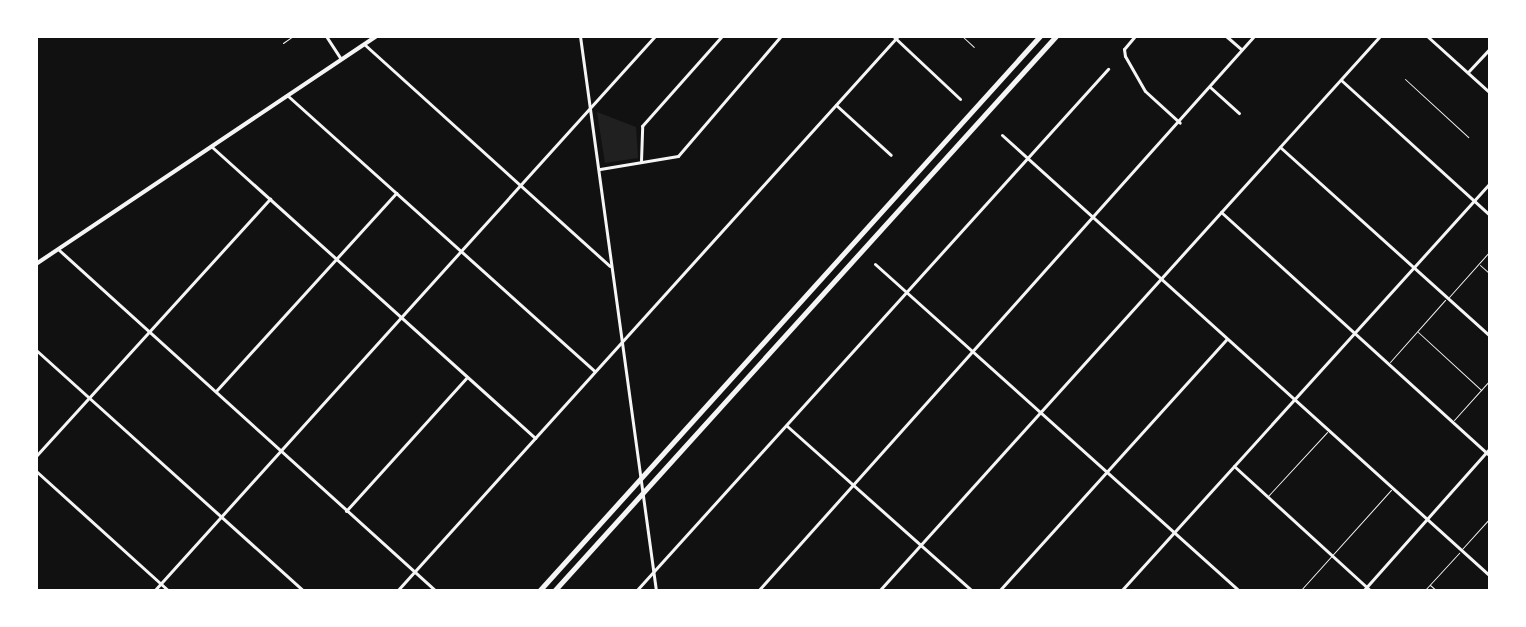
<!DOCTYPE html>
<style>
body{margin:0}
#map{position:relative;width:1526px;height:627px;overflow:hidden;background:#111;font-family:"Public Sans",sans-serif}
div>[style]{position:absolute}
.green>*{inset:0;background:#202020}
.service>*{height:1px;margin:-0.5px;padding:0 0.5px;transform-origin:0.5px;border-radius:0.5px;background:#f5f5f5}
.minor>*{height:3px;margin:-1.5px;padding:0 1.5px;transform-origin:1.5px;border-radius:1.5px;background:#f5f5f5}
.tertiary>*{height:3px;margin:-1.5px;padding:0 1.5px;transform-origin:1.5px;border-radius:1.5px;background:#f5f5f5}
.secondary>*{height:4px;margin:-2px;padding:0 2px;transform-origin:2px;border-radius:2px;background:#f5f5f5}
.motorway>*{height:5px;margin:-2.5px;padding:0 2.5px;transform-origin:2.5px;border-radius:2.5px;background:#f5f5f5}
span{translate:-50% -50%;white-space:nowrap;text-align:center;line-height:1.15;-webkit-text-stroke:6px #fff;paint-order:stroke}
.frame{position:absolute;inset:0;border:38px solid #fff;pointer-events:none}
</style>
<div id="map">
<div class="green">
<i style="clip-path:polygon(597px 112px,636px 127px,638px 158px,605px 163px)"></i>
</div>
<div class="service">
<i style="left:962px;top:36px;width:16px;rotate:43deg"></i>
<i style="left:283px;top:43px;width:12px;rotate:-35deg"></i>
<i style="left:1405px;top:79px;width:86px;rotate:42.6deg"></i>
<i style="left:1480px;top:265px;width:13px;rotate:42deg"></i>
<i style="left:1449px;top:297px;width:62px;rotate:-48.3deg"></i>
<i style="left:1418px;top:332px;width:86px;rotate:42.6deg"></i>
<i style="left:1390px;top:362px;width:83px;rotate:-48.4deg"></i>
<i style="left:1454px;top:420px;width:54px;rotate:-48deg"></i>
<i style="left:1268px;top:496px;width:87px;rotate:-47.3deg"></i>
<i style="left:1462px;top:549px;width:42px;rotate:-47.9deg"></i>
<i style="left:1430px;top:585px;width:9px;rotate:41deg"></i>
<i style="left:1300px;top:591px;width:136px;rotate:-48deg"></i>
<i style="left:1424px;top:591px;width:52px;rotate:-47.4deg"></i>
</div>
<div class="minor">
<i style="left:326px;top:36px;width:27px;rotate:57deg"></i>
<i style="left:893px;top:36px;width:92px;rotate:43.2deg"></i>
<i style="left:1135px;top:36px;width:17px;rotate:130deg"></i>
<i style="left:1124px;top:49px;width:7px;rotate:82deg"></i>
<i style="left:1125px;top:56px;width:40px;rotate:60.3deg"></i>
<i style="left:1145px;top:91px;width:47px;rotate:42.4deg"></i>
<i style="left:1226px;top:36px;width:20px;rotate:41deg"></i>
<i style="left:1427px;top:36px;width:85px;rotate:42.1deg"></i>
<i style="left:364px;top:44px;width:331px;rotate:42.1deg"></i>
<i style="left:1468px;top:72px;width:33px;rotate:-47deg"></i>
<i style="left:1341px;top:80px;width:201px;rotate:42.2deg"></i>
<i style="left:1210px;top:87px;width:39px;rotate:42deg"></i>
<i style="left:288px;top:96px;width:412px;rotate:41.9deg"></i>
<i style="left:836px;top:105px;width:74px;rotate:42.3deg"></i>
<i style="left:1002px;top:135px;width:658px;rotate:42.1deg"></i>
<i style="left:212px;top:147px;width:435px;rotate:42deg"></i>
<i style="left:1280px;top:147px;width:283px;rotate:42deg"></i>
<i style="left:641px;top:161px;width:35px;rotate:-88deg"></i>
<i style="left:642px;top:126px;width:120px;rotate:-48.4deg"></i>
<i style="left:600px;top:169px;width:79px;rotate:-9.5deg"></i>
<i style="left:678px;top:156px;width:158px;rotate:-49.4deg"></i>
<i style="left:1221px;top:212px;width:363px;rotate:42.2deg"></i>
<i style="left:59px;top:250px;width:508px;rotate:42.13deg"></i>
<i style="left:875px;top:264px;width:489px;rotate:41.9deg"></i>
<i style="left:36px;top:350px;width:360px;rotate:42deg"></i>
<i style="left:216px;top:391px;width:268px;rotate:-47.7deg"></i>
<i style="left:787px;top:426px;width:248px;rotate:41.7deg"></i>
<i style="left:36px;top:456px;width:348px;rotate:-47.7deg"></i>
<i style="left:1234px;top:466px;width:185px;rotate:42.4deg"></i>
<i style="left:36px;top:471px;width:179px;rotate:42.1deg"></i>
<i style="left:346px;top:511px;width:179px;rotate:-47.9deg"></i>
<i style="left:154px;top:591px;width:748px;rotate:-47.93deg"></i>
<i style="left:397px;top:591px;width:748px;rotate:-47.93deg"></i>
<i style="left:636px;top:591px;width:704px;rotate:-47.88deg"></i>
<i style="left:758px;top:591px;width:744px;rotate:-48.21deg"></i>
<i style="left:879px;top:591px;width:748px;rotate:-47.93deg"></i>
<i style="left:999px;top:591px;width:340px;rotate:-47.9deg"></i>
<i style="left:1121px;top:591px;width:550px;rotate:-47.87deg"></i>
<i style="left:1363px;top:591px;width:191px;rotate:-48.4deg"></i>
</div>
<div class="tertiary">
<i style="left:580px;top:36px;width:560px;rotate:82.2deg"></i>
</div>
<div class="secondary">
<i style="left:36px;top:264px;width:409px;rotate:-33.8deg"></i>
</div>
<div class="motorway">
<i style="left:539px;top:591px;width:748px;rotate:-47.93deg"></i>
<i style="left:554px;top:591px;width:748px;rotate:-47.87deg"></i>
</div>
<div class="frame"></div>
</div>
